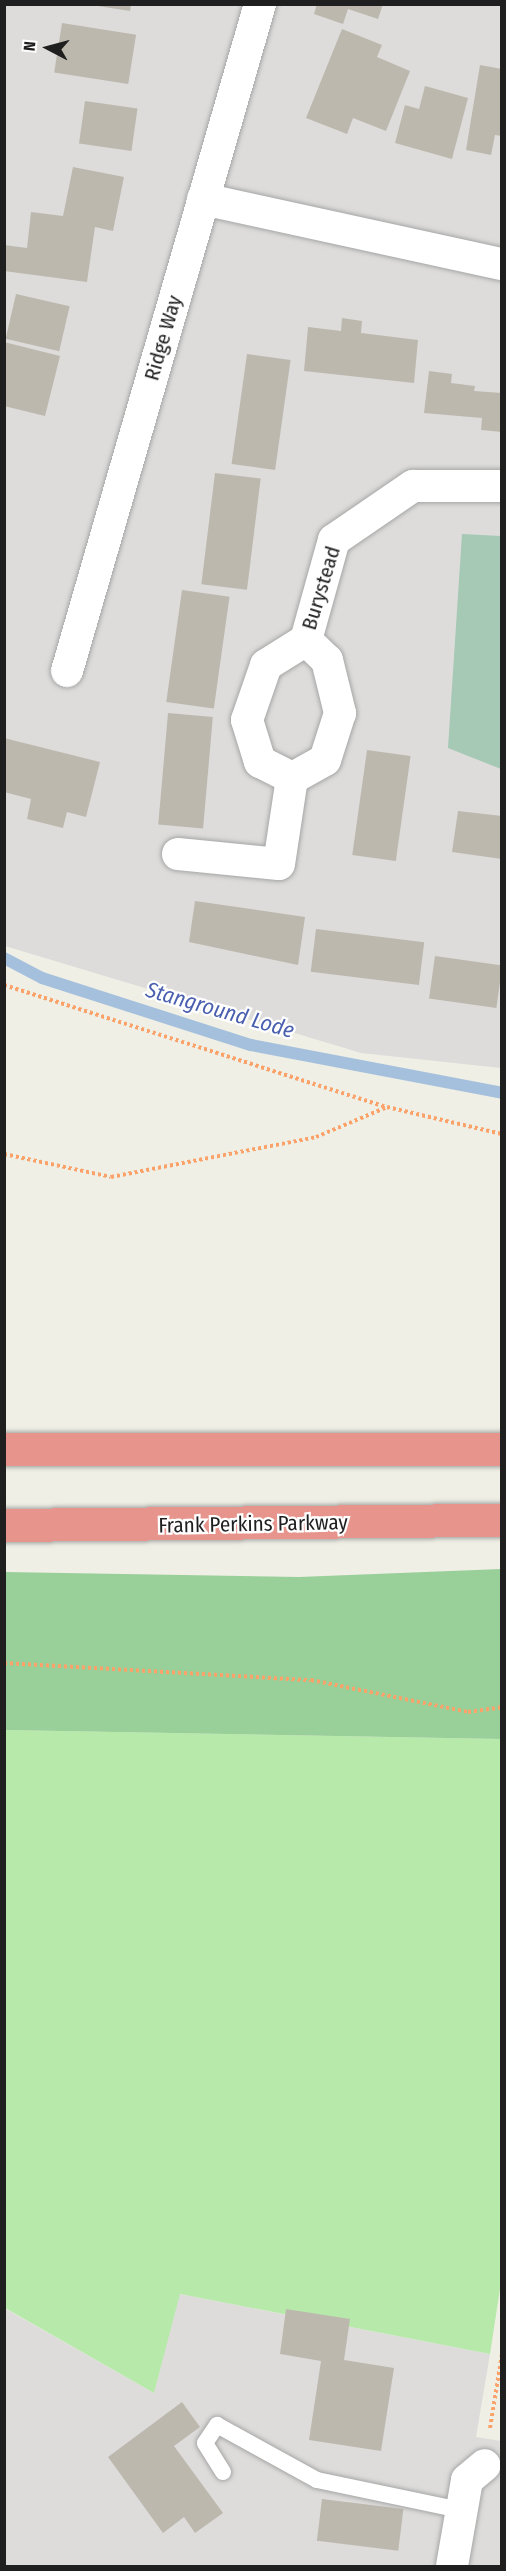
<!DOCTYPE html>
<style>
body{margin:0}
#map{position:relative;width:506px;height:2571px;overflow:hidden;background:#efefe5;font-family:"Fira Sans Condensed",sans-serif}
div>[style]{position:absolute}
.residential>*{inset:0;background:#dddcdb}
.grass>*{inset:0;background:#b7eaaa}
.forest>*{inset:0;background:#99cf99}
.cemetery>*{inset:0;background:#a5c9b5}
.stream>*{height:12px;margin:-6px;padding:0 6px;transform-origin:6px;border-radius:6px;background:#a5c0dd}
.building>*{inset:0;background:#bcb8ae;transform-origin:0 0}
.path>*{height:4px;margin-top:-2px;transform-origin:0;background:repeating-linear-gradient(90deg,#fba26a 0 3px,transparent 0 6px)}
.roads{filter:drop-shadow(0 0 2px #a6a6a6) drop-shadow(0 0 2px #a6a6a6)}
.lane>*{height:16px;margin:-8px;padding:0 8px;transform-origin:8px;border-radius:8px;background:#fff}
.street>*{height:32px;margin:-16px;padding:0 16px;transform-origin:16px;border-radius:16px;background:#fff}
.highway>*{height:33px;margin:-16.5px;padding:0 16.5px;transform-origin:16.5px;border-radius:16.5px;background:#e7958c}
span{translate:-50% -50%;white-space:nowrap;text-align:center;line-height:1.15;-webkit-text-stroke:4.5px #fff;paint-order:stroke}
.street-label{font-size:21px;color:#1f1f1f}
.water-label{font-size:22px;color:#4a60af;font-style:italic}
.frame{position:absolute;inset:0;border:6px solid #1f1f1f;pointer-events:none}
.north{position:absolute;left:18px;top:18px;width:60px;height:60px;-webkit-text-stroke:4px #fff;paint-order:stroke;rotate:276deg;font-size:16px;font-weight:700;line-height:24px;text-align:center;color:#1f1f1f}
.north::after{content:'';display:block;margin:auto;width:21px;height:27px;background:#1f1f1f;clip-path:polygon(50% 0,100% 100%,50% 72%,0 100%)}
</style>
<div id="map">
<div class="residential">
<i style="clip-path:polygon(4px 5px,501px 5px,501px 1068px,361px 1053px,5px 946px)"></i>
<i style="clip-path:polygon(179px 2294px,490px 2354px,476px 2437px,501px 2441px,501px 2566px,5px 2566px,4px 2308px,154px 2393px)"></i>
</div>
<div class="grass">
<i style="clip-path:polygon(5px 1730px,501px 1739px,502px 2276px,490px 2354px,180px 2294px,154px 2393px,5px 2308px)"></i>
</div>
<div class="forest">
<i style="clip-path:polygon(501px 1569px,501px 1739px,5px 1730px,5px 1572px,299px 1577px)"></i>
</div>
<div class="cemetery">
<i style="clip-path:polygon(462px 534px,501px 536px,501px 769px,448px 748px)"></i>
</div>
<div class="stream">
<i style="left:4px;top:958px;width:43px;rotate:27.8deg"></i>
<i style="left:42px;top:978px;width:219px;rotate:17.8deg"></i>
<i style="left:251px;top:1045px;width:256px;rotate:10.8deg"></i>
</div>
<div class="building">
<i style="clip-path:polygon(85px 4px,131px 4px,130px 11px)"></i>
<i style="clip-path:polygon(317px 4px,383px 4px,378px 19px,348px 9px,343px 24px,314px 14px)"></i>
<i style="left:62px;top:23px;width:75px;height:50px;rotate:9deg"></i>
<i style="clip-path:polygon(342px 29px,382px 45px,377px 57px,410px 71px,386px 131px,353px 118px,347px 134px,306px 118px)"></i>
<i style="clip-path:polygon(480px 65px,502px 69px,502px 136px,495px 135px,491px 155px,466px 150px)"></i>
<i style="clip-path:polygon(425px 86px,468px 98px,452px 159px,395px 143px,405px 105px,419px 109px)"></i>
<i style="left:85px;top:101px;width:53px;height:43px;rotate:8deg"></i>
<i style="clip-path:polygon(73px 167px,124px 177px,113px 231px,95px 227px,87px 282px,4px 271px,4px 245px,27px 248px,31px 212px,63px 216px)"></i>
<i style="left:16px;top:294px;width:55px;height:46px;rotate:13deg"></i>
<i style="clip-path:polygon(342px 318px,362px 321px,361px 333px,418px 340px,414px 383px,304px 371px,308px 327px,341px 331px)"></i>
<i style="clip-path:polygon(4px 342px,60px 356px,45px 416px,4px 406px)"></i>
<i style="left:247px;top:354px;width:44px;height:111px;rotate:8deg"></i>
<i style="clip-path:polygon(429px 371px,452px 374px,451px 383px,475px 386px,474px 391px,502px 393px,502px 432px,481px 430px,482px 418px,424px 413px)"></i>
<i style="left:215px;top:473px;width:46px;height:112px;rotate:7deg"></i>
<i style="left:182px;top:590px;width:48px;height:113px;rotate:8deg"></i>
<i style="left:168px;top:713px;width:45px;height:112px;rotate:5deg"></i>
<i style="clip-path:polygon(4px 738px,100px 762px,86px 817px,67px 812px,63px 828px,27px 819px,31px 799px,4px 792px)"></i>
<i style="left:367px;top:750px;width:44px;height:106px;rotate:8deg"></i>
<i style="clip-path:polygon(458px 811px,502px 816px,502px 859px,452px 852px)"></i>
<i style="clip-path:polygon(195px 901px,305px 917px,298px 965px,189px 942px)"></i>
<i style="left:316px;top:929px;width:109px;height:43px;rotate:7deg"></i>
<i style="left:435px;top:956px;width:68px;height:43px;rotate:8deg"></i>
<i style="clip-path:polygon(286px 2309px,350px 2319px,344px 2360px,394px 2368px,381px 2451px,309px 2440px,321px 2361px,280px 2354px)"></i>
<i style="clip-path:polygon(182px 2402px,200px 2427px,174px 2446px,223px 2513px,195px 2533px,184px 2517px,163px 2533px,108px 2457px)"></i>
<i style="left:322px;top:2499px;width:82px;height:42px;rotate:7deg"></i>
</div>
<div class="path">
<i style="left:4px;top:985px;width:402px;rotate:17.7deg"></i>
<i style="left:387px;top:1107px;width:118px;rotate:13.2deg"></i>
<i style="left:4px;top:1154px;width:109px;rotate:12.1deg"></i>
<i style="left:111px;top:1177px;width:209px;rotate:-11deg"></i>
<i style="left:316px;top:1137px;width:77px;rotate:-22.9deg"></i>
<i style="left:4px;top:1663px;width:307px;rotate:3.2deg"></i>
<i style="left:311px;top:1680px;width:160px;rotate:11.5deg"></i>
<i style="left:468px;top:1712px;width:34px;rotate:-8deg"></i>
<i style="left:490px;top:2428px;width:75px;rotate:-80.8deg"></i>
</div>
<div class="roads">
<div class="lane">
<i style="left:223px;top:2472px;width:34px;rotate:-122deg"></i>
<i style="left:205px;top:2443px;width:22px;rotate:-56deg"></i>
<i style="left:217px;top:2425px;width:114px;rotate:28.8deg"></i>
<i style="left:317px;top:2480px;width:147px;rotate:11.8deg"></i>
</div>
<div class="street">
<i style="left:203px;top:199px;width:306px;rotate:12.3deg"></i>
<i style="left:306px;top:640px;width:29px;rotate:44deg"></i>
<i style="left:327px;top:660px;width:55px;rotate:76.2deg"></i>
<i style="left:340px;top:713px;width:49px;rotate:107.7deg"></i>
<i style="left:325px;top:760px;width:38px;rotate:151deg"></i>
<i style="left:292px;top:778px;width:36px;rotate:-153deg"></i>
<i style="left:260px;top:762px;width:44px;rotate:-107.2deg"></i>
<i style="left:247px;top:720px;width:58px;rotate:-70.9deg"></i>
<i style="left:266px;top:665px;width:47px;rotate:-32deg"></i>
<i style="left:306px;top:640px;width:104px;rotate:-74.4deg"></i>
<i style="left:334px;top:540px;width:96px;rotate:-34.4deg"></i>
<i style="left:413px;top:486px;width:89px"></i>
<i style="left:67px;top:671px;width:694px;rotate:-73.86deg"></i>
<i style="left:178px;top:854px;width:101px;rotate:5.7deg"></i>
<i style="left:279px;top:864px;width:87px;rotate:-81.4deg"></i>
<i style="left:452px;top:2566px;width:87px;rotate:-80.1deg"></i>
<i style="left:467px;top:2480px;width:23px;rotate:-40deg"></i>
</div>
<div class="highway">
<i style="left:4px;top:1449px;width:498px"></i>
<i style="left:4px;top:1525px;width:498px;rotate:-0.6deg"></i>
</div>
</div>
<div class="street-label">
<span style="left:163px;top:338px;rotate:-74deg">Ridge Way</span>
<span style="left:321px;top:588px;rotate:-73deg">Burystead</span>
<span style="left:253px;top:1524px;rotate:-1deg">Frank Perkins Parkway</span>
</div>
<div class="water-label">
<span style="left:220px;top:1010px;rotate:16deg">Stanground Lode</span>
</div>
<div class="frame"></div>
<div class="north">N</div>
</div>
